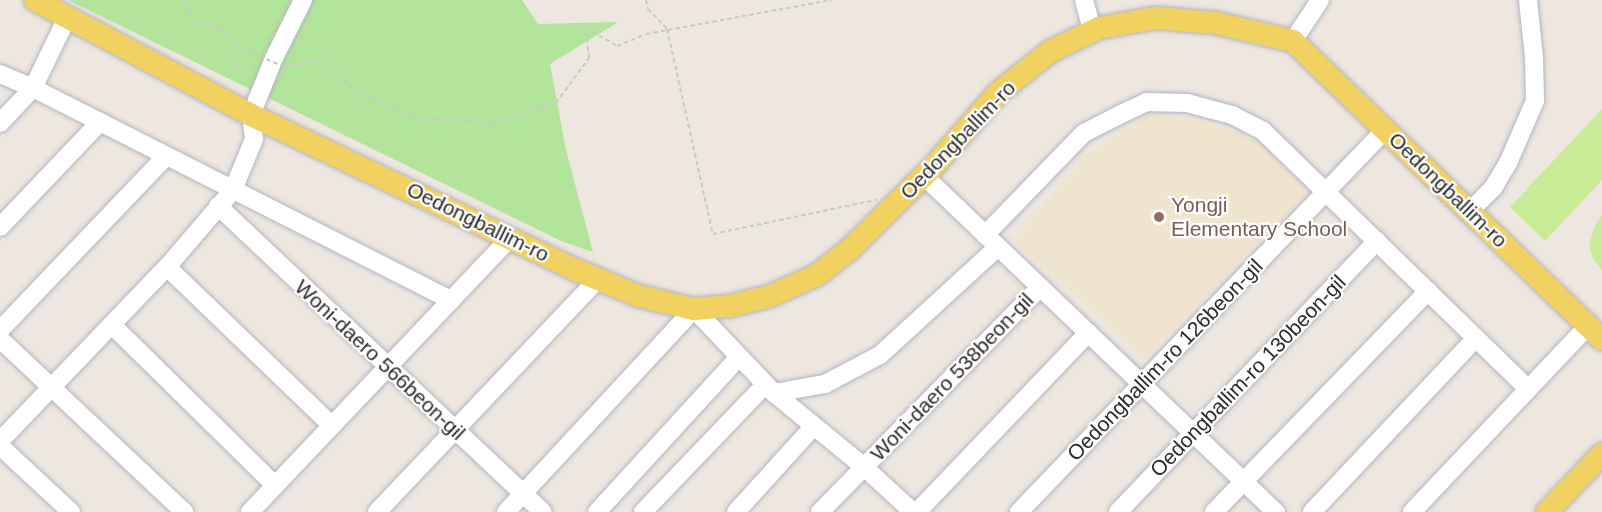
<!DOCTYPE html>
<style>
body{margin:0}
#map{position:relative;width:1602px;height:512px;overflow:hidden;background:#eee7df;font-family:Arial,sans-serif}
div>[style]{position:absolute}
.education>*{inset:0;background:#efe5ce}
.green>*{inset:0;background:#b3e49b}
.pitch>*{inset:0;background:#c7eb97}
.path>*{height:2px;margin-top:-1px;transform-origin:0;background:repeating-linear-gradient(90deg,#c8c8c8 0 4.5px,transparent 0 7.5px)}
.roads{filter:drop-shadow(0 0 2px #b2b5c0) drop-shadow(0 0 2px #b2b5c0)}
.minor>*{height:18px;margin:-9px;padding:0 9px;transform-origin:9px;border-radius:9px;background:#fff}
.major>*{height:22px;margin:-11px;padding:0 11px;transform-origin:11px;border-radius:11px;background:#f1d160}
.path-bridge>*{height:2px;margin-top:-1px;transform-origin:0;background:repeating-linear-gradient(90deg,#c8c8c8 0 4.5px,transparent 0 7.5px)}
.dots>*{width:16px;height:16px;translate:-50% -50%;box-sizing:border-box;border:3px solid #fff;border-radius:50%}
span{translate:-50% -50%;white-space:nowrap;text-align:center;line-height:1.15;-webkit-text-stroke:4.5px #fff;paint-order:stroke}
.street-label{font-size:21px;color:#2c2c2c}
.education-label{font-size:21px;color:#785e54}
.left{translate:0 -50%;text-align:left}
</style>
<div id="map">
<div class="education">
<i style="clip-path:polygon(1149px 114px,1203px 121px,1260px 142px,1308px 193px,1144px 359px,1014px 240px,1086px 154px)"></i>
</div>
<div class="green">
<i style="clip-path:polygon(68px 0,522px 0,538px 24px,618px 22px,550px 64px,566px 150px,593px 252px,561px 241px)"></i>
</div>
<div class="pitch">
<i style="clip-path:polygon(1602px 109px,1602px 180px,1545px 241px,1510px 207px)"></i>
<i style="clip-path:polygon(1602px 215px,1602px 270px,1593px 259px,1589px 245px,1595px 226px)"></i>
</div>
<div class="path">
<i style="left:182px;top:0;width:23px;rotate:59deg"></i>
<i style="left:194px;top:20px;width:26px;rotate:18deg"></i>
<i style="left:219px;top:28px;width:30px;rotate:50deg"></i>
<i style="left:238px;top:51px;width:15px;rotate:8deg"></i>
<i style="left:646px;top:0;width:9px;rotate:77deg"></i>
<i style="left:648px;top:9px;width:28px;rotate:46deg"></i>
<i style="left:667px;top:29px;width:210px;rotate:77.4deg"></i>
<i style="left:713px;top:234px;width:167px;rotate:-11.8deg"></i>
<i style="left:285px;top:66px;width:36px;rotate:-8deg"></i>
<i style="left:321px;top:61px;width:48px;rotate:40deg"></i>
<i style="left:358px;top:92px;width:60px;rotate:24.8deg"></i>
<i style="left:412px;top:117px;width:78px;rotate:4.4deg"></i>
<i style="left:490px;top:123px;width:69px;rotate:-16.9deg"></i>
<i style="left:556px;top:103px;width:56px;rotate:-53.7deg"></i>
<i style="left:589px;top:58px;width:30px;rotate:-96deg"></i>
<i style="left:586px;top:28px;width:36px;rotate:30deg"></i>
<i style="left:617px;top:46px;width:31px;rotate:-22deg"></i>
<i style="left:646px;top:34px;width:189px;rotate:-10.4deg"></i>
</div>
<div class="roads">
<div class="minor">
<i style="left:1084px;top:0;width:24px;rotate:75deg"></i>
<i style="left:1293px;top:41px;width:49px;rotate:-56.6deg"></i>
<i style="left:0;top:74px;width:36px;rotate:23deg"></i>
<i style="left:33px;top:88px;width:469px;rotate:26.9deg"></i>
<i style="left:0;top:123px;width:48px;rotate:-46.7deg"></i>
<i style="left:33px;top:88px;width:80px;rotate:-64.1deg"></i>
<i style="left:924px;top:176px;width:487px;rotate:43.7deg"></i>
<i style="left:218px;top:206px;width:446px;rotate:43.3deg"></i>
<i style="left:1470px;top:211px;width:33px;rotate:-45deg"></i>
<i style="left:1493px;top:188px;width:29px;rotate:-59deg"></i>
<i style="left:1508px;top:163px;width:68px;rotate:-66.5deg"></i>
<i style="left:1535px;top:101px;width:43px;rotate:-91.3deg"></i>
<i style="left:1534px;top:58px;width:58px;rotate:-95.9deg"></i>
<i style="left:0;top:227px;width:145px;rotate:-46.4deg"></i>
<i style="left:985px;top:235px;width:142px;rotate:-45.9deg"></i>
<i style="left:1084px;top:133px;width:39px;rotate:-27deg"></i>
<i style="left:1119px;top:115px;width:31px;rotate:-25deg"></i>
<i style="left:1147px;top:102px;width:40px;rotate:1.4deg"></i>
<i style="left:1187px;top:103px;width:47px;rotate:14.9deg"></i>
<i style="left:1232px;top:115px;width:35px;rotate:27deg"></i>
<i style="left:1263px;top:131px;width:370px;rotate:44.2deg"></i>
<i style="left:167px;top:267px;width:229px;rotate:43.9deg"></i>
<i style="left:112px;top:325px;width:228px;rotate:44.5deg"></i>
<i style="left:0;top:330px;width:240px;rotate:-46.3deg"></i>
<i style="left:0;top:339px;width:253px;rotate:43.2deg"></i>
<i style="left:774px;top:393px;width:52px;rotate:-10deg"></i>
<i style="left:825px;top:384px;width:62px;rotate:-27.8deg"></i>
<i style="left:880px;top:355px;width:160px;rotate:-42.5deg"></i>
<i style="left:0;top:441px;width:241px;rotate:-46.2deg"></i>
<i style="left:167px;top:267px;width:101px;rotate:-49.4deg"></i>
<i style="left:233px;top:190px;width:55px;rotate:-67.6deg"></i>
<i style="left:254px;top:139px;width:24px;rotate:-97deg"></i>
<i style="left:251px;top:115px;width:61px;rotate:-68deg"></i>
<i style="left:274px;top:58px;width:65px;rotate:-63.4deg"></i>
<i style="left:0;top:446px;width:97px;rotate:42.9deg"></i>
<i style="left:250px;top:512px;width:379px;rotate:-46.5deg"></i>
<i style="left:377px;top:512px;width:321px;rotate:-46.5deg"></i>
<i style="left:506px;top:512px;width:277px;rotate:-47.2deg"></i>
<i style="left:694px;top:309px;width:116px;rotate:46.4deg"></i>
<i style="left:774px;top:393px;width:117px;rotate:39.4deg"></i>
<i style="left:864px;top:467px;width:67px;rotate:42.6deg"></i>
<i style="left:597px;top:512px;width:210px;rotate:-47.5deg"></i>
<i style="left:643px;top:512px;width:176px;rotate:-46.2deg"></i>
<i style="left:736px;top:512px;width:116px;rotate:-47.8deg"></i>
<i style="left:820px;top:512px;width:315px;rotate:-45.6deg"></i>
<i style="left:917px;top:512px;width:248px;rotate:-46.3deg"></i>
<i style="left:1019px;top:512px;width:529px;rotate:-46.23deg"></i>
<i style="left:1118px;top:512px;width:375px;rotate:-46.3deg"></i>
<i style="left:1214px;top:512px;width:308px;rotate:-45.9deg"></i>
<i style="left:1312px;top:512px;width:239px;rotate:-46.7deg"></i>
<i style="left:1412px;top:512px;width:256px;rotate:-46.6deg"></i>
</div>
<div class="major">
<i style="left:35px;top:0;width:245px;rotate:28deg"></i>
<i style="left:251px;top:115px;width:358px;rotate:25.5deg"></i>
<i style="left:574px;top:269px;width:70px;rotate:22.6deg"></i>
<i style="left:639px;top:296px;width:57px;rotate:13.3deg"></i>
<i style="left:694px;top:309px;width:36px;rotate:-5deg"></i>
<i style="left:730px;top:306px;width:41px;rotate:-14deg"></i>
<i style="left:770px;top:296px;width:51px;rotate:-24.1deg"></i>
<i style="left:817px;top:275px;width:42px;rotate:-38.2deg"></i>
<i style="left:850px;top:249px;width:118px;rotate:-44.7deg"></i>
<i style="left:934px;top:166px;width:98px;rotate:-48.7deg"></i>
<i style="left:999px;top:92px;width:66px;rotate:-38.3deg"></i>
<i style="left:1051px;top:51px;width:53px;rotate:-25.6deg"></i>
<i style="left:1099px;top:28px;width:58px;rotate:-10deg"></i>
<i style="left:1156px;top:18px;width:60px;rotate:4.8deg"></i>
<i style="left:1216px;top:23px;width:79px;rotate:13.2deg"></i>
<i style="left:1293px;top:41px;width:429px;rotate:44deg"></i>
<i style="left:1547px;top:512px;width:80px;rotate:-46.5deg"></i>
</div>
</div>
<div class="path-bridge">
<i style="left:253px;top:53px;width:34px;rotate:24deg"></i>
</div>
<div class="dots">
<i style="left:1159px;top:217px;background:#8d6e63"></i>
</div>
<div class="street-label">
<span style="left:958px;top:140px;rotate:-46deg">Oedongballim-ro</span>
<span style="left:1448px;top:190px;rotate:44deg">Oedongballim-ro</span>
<span style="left:478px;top:222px;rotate:26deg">Oedongballim-ro</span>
<span style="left:380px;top:360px;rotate:43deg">Woni-daero 566beon-gil</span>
<span style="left:1165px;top:360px;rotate:-46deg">Oedongballim-ro 126beon-gil</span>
<span style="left:1248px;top:376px;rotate:-46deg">Oedongballim-ro 130beon-gil</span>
<span style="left:952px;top:377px;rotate:-46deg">Woni-daero 538beon-gil</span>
</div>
<div class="education-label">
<span class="left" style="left:1171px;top:217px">Yongji<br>Elementary School</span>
</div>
</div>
